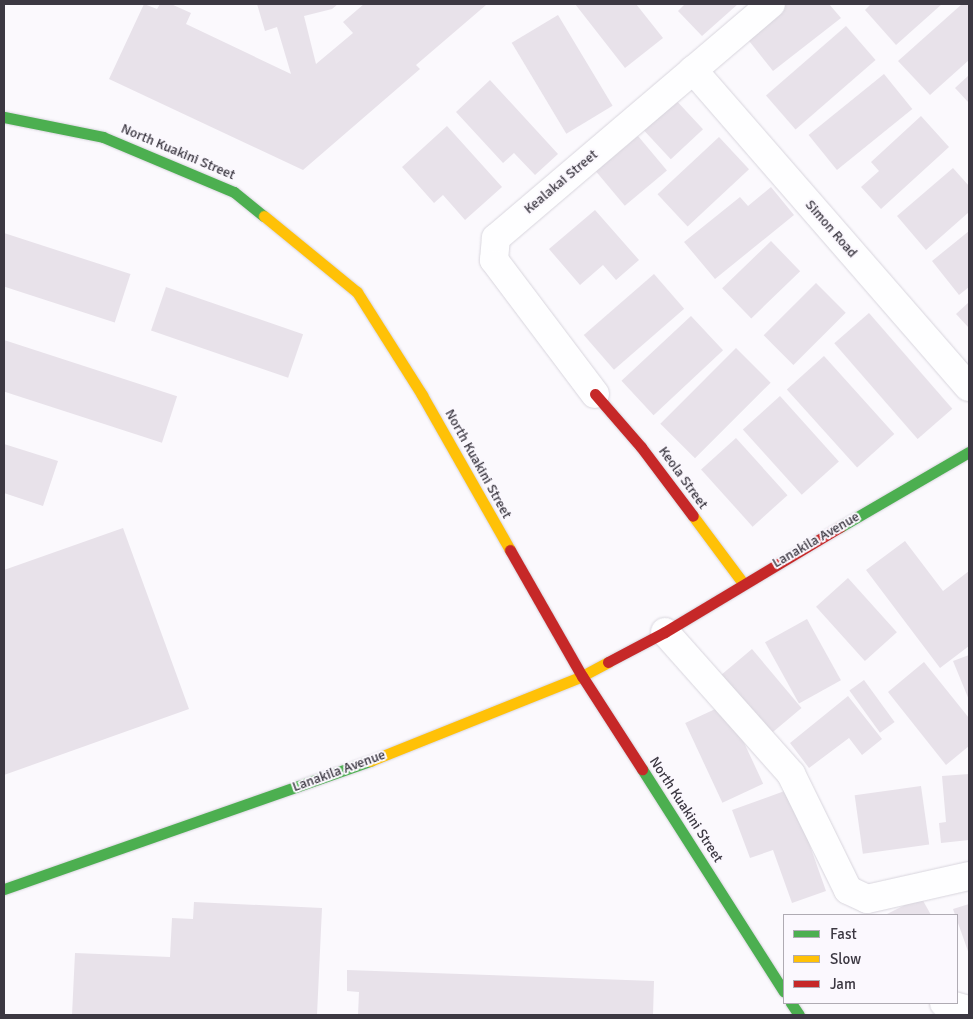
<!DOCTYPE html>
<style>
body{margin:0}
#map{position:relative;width:973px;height:1019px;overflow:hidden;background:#fbf9fd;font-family:Signika,sans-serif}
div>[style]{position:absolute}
.building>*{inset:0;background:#e8e2ea;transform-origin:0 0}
.roads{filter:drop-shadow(0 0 1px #d8d5dd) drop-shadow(0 0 1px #d8d5dd)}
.street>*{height:28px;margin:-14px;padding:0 14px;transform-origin:14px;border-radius:14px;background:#fefeff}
.fast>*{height:11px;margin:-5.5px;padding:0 5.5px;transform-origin:5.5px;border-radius:5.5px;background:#4caf50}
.slow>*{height:11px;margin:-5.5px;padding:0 5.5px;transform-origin:5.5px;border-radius:5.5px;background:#ffc107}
.jam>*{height:11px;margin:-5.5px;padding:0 5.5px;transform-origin:5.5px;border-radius:5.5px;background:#c62828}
span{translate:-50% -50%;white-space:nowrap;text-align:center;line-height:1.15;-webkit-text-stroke:4px #fbf8fe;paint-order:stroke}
.street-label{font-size:14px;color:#3c3842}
.frame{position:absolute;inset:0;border:5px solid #3c3842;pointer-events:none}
.legend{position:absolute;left:783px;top:914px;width:175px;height:90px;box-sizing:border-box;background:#fbf8fe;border:1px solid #afabb3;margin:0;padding:6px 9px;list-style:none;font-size:15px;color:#3c3842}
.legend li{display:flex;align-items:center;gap:10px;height:25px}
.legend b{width:25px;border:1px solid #afabb3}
</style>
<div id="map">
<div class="building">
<i style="clip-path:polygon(144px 4px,157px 9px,160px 4px,171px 4px,191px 13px,186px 24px,291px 74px,277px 27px,265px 31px,257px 4px,338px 4px,332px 9px,304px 16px,316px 64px,353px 33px,343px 22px,364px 4px,486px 5px,416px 65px,420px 69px,303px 170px,109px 79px)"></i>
<i style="clip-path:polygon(575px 4px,636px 4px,663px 38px,625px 68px)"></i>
<i style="clip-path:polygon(685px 4px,738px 4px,702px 36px,678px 11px)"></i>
<i style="clip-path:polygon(778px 4px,829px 4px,841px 18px,773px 71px,742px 32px)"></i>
<i style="clip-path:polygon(871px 4px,942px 4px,896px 45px,865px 10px)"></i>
<i style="clip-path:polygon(962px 4px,969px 4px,969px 60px,930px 95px,898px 61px)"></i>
<i style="left:558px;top:15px;width:106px;height:54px;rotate:59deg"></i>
<i style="left:846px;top:26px;width:45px;height:106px;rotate:49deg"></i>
<i style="left:884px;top:74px;width:45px;height:97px;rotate:51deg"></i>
<i style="clip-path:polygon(969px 75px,969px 103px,955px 88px)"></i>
<i style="clip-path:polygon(490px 80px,558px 154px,535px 175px,514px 153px,503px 163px,456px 112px)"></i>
<i style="left:673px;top:97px;width:44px;height:44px;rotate:47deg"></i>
<i style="clip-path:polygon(921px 116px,949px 147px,881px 209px,861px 187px,879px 171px,871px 162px)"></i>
<i style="clip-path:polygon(447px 126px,502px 187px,465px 220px,443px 195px,434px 203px,402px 167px)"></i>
<i style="left:638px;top:136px;width:45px;height:55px;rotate:50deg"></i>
<i style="left:719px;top:137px;width:44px;height:84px;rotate:47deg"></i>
<i style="clip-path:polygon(953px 168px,969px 186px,969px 212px,926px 250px,897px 216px)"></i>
<i style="clip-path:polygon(771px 187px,794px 215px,715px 279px,684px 242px,740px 197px,748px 206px)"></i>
<i style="clip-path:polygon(595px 210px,639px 260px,616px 280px,603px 265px,580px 285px,549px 249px)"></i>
<i style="clip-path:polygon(969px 231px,969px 287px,959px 295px,932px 261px)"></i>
<i style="left:4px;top:233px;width:133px;height:51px;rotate:18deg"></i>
<i style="left:771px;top:241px;width:42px;height:68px;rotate:46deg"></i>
<i style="left:654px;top:274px;width:46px;height:93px;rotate:49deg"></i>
<i style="left:816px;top:283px;width:42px;height:74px;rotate:45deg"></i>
<i style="left:166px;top:287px;width:145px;height:46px;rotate:19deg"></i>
<i style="clip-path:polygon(969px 302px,969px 328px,956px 314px)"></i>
<i style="left:869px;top:313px;width:127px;height:46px;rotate:49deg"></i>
<i style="left:691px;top:316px;width:47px;height:95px;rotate:47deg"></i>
<i style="left:4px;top:340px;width:182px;height:49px;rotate:18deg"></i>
<i style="left:736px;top:348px;width:49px;height:107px;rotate:45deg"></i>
<i style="left:824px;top:356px;width:105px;height:50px;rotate:48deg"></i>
<i style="left:780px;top:396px;width:88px;height:50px;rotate:48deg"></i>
<i style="left:736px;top:438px;width:77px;height:47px;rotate:48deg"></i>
<i style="clip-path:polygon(4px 444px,58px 461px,43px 506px,4px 493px)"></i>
<i style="clip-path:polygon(123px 528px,189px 709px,4px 775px,4px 570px)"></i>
<i style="clip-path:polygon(905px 541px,943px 591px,969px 571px,969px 646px,940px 668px,866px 570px)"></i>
<i style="left:848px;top:578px;width:73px;height:43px;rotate:48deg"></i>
<i style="left:807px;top:619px;width:70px;height:48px;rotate:61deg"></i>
<i style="left:752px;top:649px;width:77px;height:45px;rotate:50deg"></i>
<i style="clip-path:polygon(969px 655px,969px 700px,953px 661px)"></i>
<i style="clip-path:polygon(924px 662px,969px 718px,969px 746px,946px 765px,888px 692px)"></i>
<i style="left:864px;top:680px;width:52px;height:18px;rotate:54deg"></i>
<i style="clip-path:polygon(848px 696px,882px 739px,862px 755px,849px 738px,809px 768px,790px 743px)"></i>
<i style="left:726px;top:704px;width:88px;height:45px;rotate:65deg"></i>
<i style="clip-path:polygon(969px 774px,969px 840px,941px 843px,939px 823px,946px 822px,942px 776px)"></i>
<i style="left:921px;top:786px;width:59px;height:67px;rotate:82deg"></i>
<i style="clip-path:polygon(790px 789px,826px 891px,792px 903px,773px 850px,750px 858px,732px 810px)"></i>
<i style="clip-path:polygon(921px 897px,931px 915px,885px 915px)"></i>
<i style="clip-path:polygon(194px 902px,322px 908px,317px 1015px,72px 1015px,75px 953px,170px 957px,172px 918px,193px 919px)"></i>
<i style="clip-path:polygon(969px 904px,969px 954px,953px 909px)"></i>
<i style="clip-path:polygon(347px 970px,654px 981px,653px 1015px,358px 1015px,359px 992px,347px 991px)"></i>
</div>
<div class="roads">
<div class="street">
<i style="left:693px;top:70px;width:420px;rotate:49deg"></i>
<i style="left:595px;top:394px;width:168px;rotate:-127deg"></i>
<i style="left:494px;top:260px;width:22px;rotate:-85deg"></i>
<i style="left:496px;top:238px;width:361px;rotate:-40.4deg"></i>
<i style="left:665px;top:632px;width:190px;rotate:48.4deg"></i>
<i style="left:791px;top:774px;width:129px;rotate:63.8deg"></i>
<i style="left:848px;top:890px;width:21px;rotate:25deg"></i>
<i style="left:867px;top:899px;width:105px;rotate:-12.7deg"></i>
<i style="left:944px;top:1003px;width:26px;rotate:16deg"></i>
</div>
<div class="fast">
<i style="left:4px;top:117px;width:101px;rotate:11.4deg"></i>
<i style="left:103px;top:137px;width:142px;rotate:22.8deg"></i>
<i style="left:234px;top:192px;width:38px;rotate:39deg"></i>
<i style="left:840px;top:527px;width:149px;rotate:-30.2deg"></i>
<i style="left:642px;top:769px;width:264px;rotate:57.5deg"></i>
<i style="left:4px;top:889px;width:388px;rotate:-19.3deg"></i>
<i style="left:791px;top:1003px;width:14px;rotate:56deg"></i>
</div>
<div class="slow">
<i style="left:264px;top:216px;width:120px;rotate:39.3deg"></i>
<i style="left:357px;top:292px;width:122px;rotate:57.7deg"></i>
<i style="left:422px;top:395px;width:178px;rotate:60.4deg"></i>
<i style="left:693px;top:516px;width:84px;rotate:53.3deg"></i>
<i style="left:370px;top:761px;width:228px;rotate:-21.8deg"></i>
<i style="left:582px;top:676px;width:30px;rotate:-28deg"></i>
</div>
<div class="jam">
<i style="left:595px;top:394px;width:70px;rotate:49deg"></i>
<i style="left:641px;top:447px;width:86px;rotate:53deg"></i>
<i style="left:510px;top:550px;width:145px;rotate:60.3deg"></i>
<i style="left:582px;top:676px;width:111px;rotate:57.2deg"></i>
<i style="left:608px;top:662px;width:64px;rotate:-27.8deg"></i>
<i style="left:665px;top:632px;width:204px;rotate:-31deg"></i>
</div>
</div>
<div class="street-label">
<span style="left:178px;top:152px;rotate:23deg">North Kuakini Street</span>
<span style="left:561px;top:182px;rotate:-40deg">Kealakai Street</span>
<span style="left:831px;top:229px;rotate:49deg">Simon Road</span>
<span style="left:478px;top:464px;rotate:61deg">North Kuakini Street</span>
<span style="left:683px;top:478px;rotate:54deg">Keola Street</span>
<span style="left:816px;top:540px;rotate:-30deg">Lanakila Avenue</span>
<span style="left:339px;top:771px;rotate:-20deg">Lanakila Avenue</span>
<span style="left:686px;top:810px;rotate:57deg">North Kuakini Street</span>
</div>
<div class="frame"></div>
<ul class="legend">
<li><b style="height:6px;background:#4caf50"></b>Fast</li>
<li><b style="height:6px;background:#ffc107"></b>Slow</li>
<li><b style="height:6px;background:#c62828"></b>Jam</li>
</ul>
</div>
